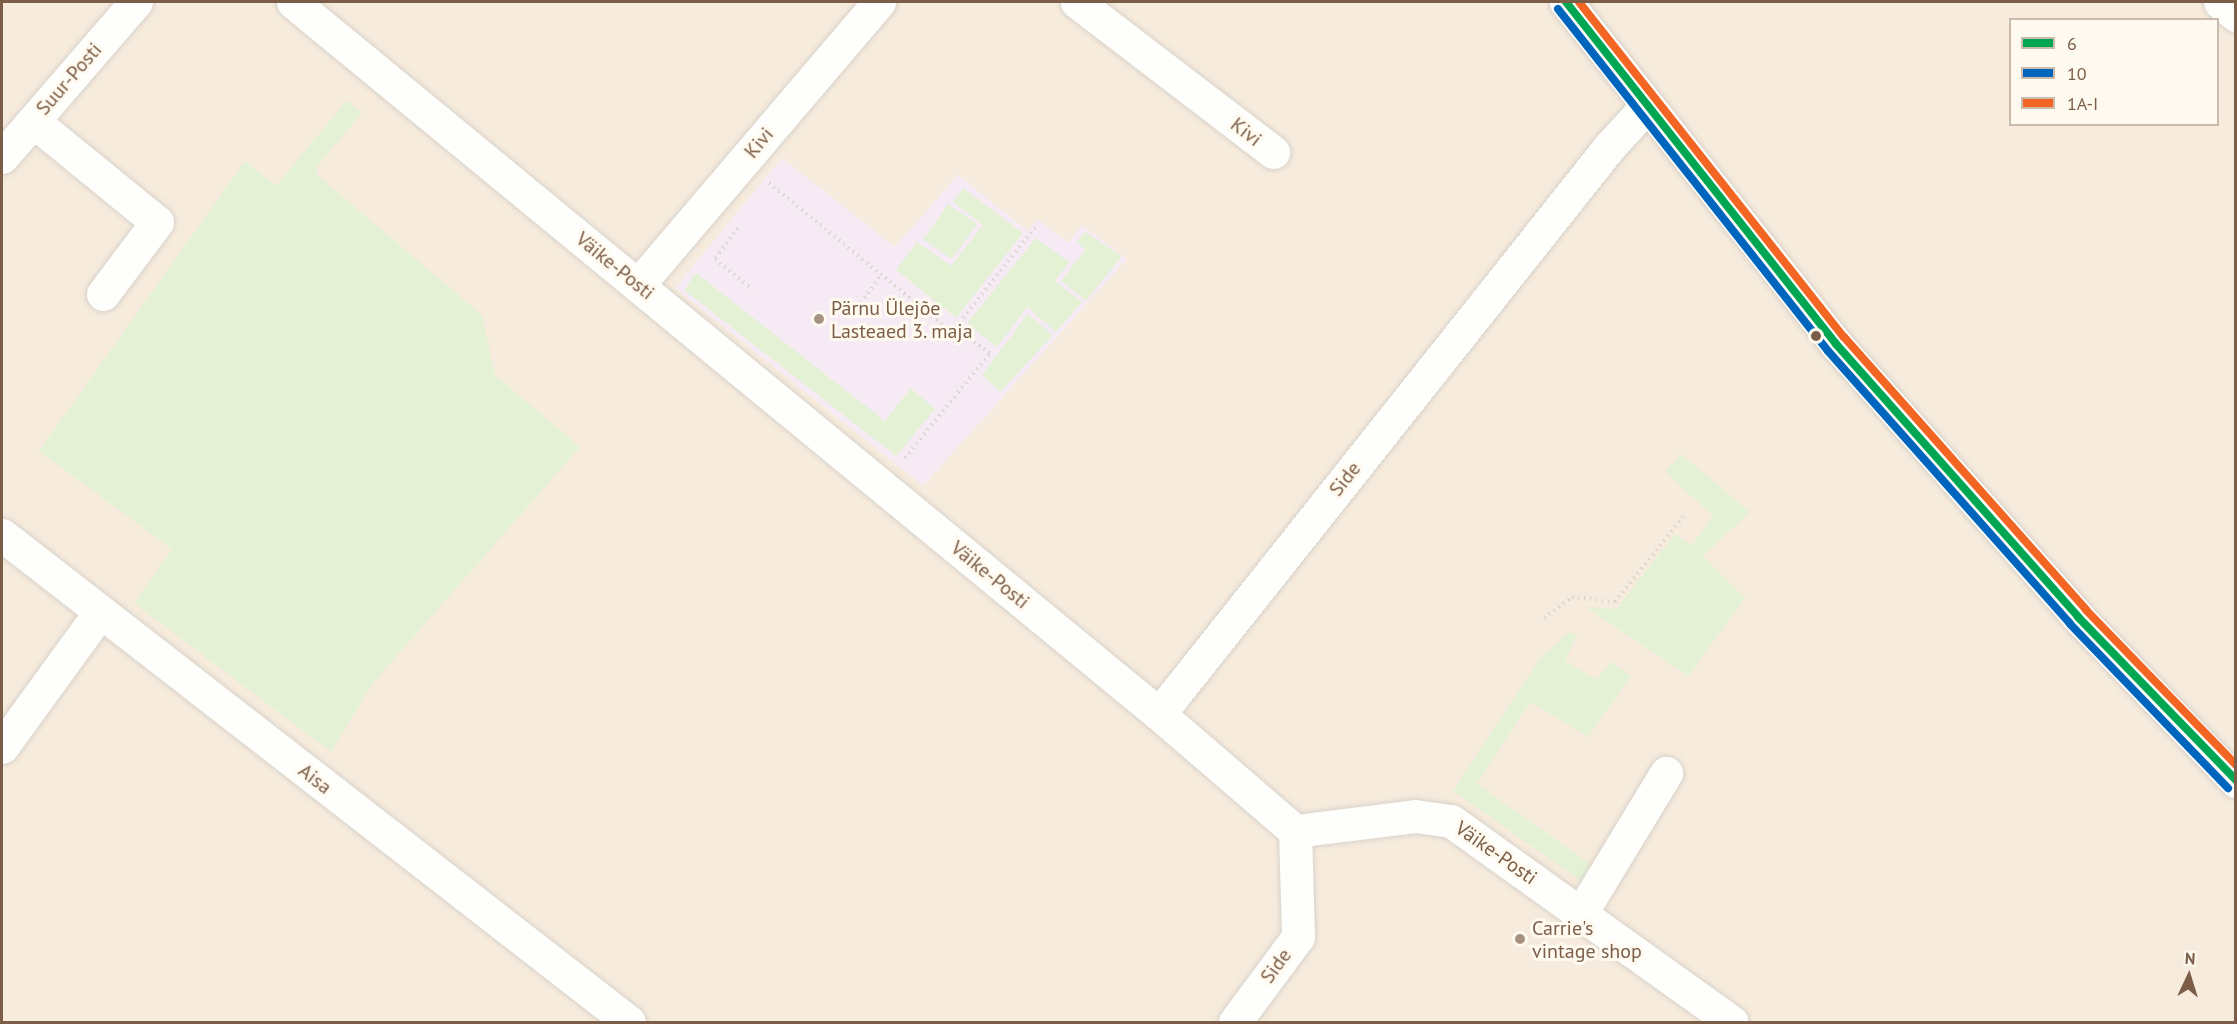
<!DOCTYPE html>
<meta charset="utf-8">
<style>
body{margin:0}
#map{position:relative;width:2237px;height:1024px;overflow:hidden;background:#f9f5ec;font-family:"PT Sans",sans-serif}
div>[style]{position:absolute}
.residential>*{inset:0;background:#f6ebdc}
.education>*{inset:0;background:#f6ebf4}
.green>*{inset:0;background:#e4f1d5;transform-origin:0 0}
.path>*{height:4px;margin-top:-2px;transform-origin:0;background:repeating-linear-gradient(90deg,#dcd4cd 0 1.5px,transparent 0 6px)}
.roads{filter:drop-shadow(0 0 2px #d8d2ca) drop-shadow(0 0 2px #d8d2ca)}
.minor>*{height:33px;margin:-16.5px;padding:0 16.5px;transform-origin:16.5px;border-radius:16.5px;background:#fefefc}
.bus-1>*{height:8px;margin:-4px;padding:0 4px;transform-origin:4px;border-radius:4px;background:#00a651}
.bus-2>*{height:8px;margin:-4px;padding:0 4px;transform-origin:4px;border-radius:4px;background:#0065bd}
.bus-3>*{height:8px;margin:-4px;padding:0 4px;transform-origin:4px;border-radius:4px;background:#f26522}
.dots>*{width:16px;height:16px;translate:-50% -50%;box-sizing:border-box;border:3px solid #fffaef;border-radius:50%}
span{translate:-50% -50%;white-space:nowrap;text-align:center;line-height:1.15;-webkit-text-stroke:6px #fffaef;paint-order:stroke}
.street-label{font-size:20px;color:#7b5d48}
.poi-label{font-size:20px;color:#7b5d48}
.left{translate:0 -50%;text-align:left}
.frame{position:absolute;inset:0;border:3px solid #7b5d48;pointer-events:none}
.legend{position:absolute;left:2009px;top:18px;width:210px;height:108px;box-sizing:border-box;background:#fffaef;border:2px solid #cabbac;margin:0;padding:8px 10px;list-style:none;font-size:18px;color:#7b5d48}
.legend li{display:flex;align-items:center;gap:12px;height:30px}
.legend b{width:30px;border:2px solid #cabbac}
.north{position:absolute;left:2159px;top:946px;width:60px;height:60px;-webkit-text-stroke:4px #fffaef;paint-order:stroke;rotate:4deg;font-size:16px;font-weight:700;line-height:24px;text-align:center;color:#7b5d48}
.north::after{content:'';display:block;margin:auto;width:21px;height:27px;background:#7b5d48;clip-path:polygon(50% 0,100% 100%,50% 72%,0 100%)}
</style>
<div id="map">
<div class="residential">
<i style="clip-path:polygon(evenodd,2px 2px,2235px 2px,2235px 1022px,2px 1022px,2px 2px,2010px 20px,2218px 20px,2218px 124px,2010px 124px,2010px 20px)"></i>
</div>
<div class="education">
<i style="clip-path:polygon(782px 158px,895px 247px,958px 175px,1028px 231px,1037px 219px,1068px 243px,1082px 225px,1127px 259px,923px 486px,675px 288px)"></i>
</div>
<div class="green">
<i style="clip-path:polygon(347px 100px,362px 113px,317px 166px,317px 175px,482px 315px,495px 375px,580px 447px,373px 683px,331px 752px,134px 603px,172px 549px,39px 451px,245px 161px,276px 186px)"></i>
<i style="clip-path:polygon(963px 188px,1023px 233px,956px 318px,896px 270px,917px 242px,951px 266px,983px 225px,953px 202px)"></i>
<i style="left:948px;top:204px;width:35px;height:43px;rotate:35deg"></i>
<i style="clip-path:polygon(1085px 232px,1122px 256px,1086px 301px,1061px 281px,1085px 250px,1077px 241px)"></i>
<i style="clip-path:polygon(1036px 238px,1069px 262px,1055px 281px,1082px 302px,1056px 332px,1027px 307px,997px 347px,967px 323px)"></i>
<i style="clip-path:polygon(696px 273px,885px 421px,911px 388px,935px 409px,896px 456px,684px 290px)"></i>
<i style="clip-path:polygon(1028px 314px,1053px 335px,1000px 392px,982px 375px)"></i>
<i style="clip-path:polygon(1681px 454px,1750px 512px,1703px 556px,1745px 598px,1688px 676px,1586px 607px,1616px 609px,1675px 534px,1692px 545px,1713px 516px,1665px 472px)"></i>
<i style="clip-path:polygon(1569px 632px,1577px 636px,1565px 661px,1596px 679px,1611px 662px,1631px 676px,1588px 737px,1530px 702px,1477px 784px,1595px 867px,1584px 883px,1453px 791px,1538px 661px)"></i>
</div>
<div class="path">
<i style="left:769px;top:183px;width:236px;rotate:39.2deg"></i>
<i style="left:952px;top:332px;width:135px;rotate:-51.6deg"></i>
<i style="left:738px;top:228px;width:39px;rotate:127deg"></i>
<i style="left:715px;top:259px;width:48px;rotate:39deg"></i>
<i style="left:861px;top:303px;width:35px;rotate:-55deg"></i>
<i style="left:905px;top:458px;width:135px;rotate:-51deg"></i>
<i style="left:990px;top:353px;width:42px;rotate:-145.6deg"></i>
<i style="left:1544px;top:618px;width:35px;rotate:-37deg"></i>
<i style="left:1572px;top:597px;width:43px;rotate:6.6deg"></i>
<i style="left:1615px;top:602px;width:109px;rotate:-51.3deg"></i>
</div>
<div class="roads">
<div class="minor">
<i style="left:293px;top:2px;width:1121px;rotate:39.43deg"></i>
<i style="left:1159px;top:714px;width:179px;rotate:40.7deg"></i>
<i style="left:1295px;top:831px;width:121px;rotate:-7.1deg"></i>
<i style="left:1415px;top:816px;width:36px;rotate:8deg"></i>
<i style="left:1451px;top:821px;width:345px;rotate:35.6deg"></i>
<i style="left:1077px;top:2px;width:247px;rotate:37.4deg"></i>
<i style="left:1566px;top:2px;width:436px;rotate:51.7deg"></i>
<i style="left:1836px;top:344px;width:365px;rotate:48.4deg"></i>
<i style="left:2078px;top:617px;width:228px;rotate:46.1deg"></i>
<i style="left:2220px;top:2px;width:21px;rotate:39deg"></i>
<i style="left:33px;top:121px;width:160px;rotate:39.2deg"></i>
<i style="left:157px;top:222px;width:90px;rotate:126.9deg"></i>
<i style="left:2px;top:157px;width:205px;rotate:-49.2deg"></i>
<i style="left:638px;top:285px;width:372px;rotate:-49.6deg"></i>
<i style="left:2px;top:535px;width:794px;rotate:37.84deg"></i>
<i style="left:1159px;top:714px;width:725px;rotate:-51.55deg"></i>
<i style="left:1610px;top:146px;width:53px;rotate:-47.3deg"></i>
<i style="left:2px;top:747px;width:167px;rotate:-54deg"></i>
<i style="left:1581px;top:913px;width:164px;rotate:-58.7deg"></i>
<i style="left:1235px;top:1022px;width:106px;rotate:-53.5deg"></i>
<i style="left:1298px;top:937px;width:106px;rotate:-91.6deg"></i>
</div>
</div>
<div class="bus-1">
<i style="left:1566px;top:2px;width:436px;rotate:51.7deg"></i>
<i style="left:1836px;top:344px;width:365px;rotate:48.4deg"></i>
<i style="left:2078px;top:617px;width:227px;rotate:45.9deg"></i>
</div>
<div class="bus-2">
<i style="left:1558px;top:9px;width:436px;rotate:51.7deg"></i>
<i style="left:1828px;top:351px;width:365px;rotate:48.4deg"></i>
<i style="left:2070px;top:624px;width:228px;rotate:46.1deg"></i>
</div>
<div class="bus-3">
<i style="left:1579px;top:2px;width:427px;rotate:51.7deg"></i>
<i style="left:1844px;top:337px;width:365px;rotate:48.4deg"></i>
<i style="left:2086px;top:610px;width:216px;rotate:45.9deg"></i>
</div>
<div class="dots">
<i style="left:819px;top:319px;background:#a79281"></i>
<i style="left:1816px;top:336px;background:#7b5d48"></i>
<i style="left:1520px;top:939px;background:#a79281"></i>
</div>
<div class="street-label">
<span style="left:69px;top:79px;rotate:-49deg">Suur-Posti</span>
<span style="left:1246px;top:132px;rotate:38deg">Kivi</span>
<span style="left:759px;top:143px;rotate:-50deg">Kivi</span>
<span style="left:615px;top:266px;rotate:39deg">Väike-Posti</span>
<span style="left:1345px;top:479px;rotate:-52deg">Side</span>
<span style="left:990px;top:575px;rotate:39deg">Väike-Posti</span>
<span style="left:315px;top:779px;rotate:38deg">Aisa</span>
<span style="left:1496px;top:853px;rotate:35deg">Väike-Posti</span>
<span style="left:1276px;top:966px;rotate:-54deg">Side</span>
</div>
<div class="poi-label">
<span class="left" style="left:831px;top:320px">Pärnu Ülejõe<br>Lasteaed 3. maja</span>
<span class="left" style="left:1532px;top:940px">Carrie's<br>vintage shop</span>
</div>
<div class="frame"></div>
<ul class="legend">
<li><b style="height:8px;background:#00a651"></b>6</li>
<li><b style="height:8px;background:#0065bd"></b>10</li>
<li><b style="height:8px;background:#f26522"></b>1A-I</li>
</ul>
<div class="north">N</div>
</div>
